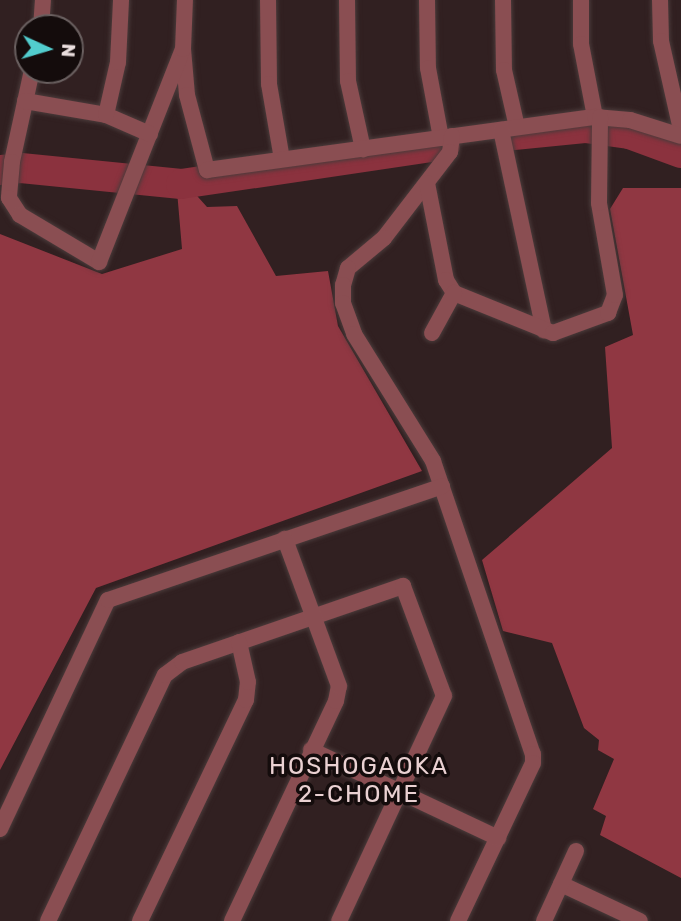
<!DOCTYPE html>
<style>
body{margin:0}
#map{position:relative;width:681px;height:921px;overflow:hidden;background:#312021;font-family:Rubik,sans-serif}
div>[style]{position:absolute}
.forest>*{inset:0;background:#903742}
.river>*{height:30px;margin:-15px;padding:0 15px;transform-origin:15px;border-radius:15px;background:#8b323e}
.roads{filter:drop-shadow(0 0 2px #4b3b3b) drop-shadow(0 0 2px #4b3b3b)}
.minor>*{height:16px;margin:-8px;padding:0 8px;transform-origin:8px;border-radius:8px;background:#8a4e52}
span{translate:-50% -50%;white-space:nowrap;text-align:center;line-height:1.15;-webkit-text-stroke:7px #140c0c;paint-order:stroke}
.neighbourhood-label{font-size:24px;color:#ead1d2;letter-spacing:2px}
.north{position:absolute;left:14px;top:14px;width:70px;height:70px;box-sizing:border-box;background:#140c0c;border:2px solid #6a6060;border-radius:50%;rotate:94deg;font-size:19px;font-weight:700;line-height:28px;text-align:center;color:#eadede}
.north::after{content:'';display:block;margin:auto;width:24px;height:32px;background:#52cdce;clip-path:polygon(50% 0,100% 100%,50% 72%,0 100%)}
</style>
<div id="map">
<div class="forest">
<i style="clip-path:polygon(190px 188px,207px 207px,237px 206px,276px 276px,328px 271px,338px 326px,422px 471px,96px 588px,0 770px,0 234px,102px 274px,182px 249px,177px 191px)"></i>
<i style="clip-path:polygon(623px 188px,681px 188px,681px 878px,600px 835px,606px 816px,593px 809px,614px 759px,598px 750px,599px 740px,584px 728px,552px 643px,503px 631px,482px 560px,612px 448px,605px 347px,633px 335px,610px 209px)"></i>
</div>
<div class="river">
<i style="left:514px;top:135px;width:71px;rotate:-5.6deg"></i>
<i style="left:585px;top:128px;width:44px;rotate:7.8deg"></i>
<i style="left:629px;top:134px;width:55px;rotate:20.1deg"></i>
<i style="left:0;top:170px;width:21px;rotate:-5deg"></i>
<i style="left:21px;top:168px;width:161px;rotate:5.7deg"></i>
<i style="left:181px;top:184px;width:267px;rotate:-8.4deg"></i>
</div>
<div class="roads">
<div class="minor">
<i style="left:268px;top:0;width:84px;rotate:89.3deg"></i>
<i style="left:269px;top:84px;width:76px;rotate:80.2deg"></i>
<i style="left:347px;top:0;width:81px;rotate:89.3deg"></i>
<i style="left:348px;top:81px;width:70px;rotate:77.6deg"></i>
<i style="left:427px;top:0;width:68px;rotate:89.2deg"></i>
<i style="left:428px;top:68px;width:71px;rotate:79.5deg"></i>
<i style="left:503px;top:0;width:70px;rotate:89.2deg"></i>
<i style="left:504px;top:70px;width:58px;rotate:77.2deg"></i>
<i style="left:581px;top:0;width:44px;rotate:90deg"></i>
<i style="left:581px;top:44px;width:74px;rotate:79.1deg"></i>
<i style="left:660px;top:0;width:41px;rotate:88.6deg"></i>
<i style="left:661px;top:41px;width:91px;rotate:77.3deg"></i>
<i style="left:41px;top:28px;width:28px;rotate:-86deg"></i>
<i style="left:183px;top:49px;width:46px;rotate:85deg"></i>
<i style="left:187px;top:95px;width:78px;rotate:75.1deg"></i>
<i style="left:207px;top:170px;width:392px;rotate:-7.8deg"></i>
<i style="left:595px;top:117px;width:35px;rotate:5deg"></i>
<i style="left:630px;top:120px;width:53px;rotate:17.4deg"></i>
<i style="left:32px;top:70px;width:94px;rotate:102.3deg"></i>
<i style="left:12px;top:162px;width:36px;rotate:95deg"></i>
<i style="left:9px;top:198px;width:20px;rotate:57deg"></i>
<i style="left:20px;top:215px;width:92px;rotate:30.7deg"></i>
<i style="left:99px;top:262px;width:229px;rotate:-68.5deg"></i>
<i style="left:183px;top:49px;width:49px;rotate:-87.7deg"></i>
<i style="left:25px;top:101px;width:82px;rotate:9.8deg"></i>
<i style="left:106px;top:115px;width:48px;rotate:23.4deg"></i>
<i style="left:106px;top:115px;width:54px;rotate:-77.2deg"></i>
<i style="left:118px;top:62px;width:62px;rotate:-87.2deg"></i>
<i style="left:501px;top:130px;width:205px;rotate:77.9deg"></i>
<i style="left:452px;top:136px;width:16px;rotate:97deg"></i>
<i style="left:450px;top:152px;width:108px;rotate:127.5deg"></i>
<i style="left:384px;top:238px;width:47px;rotate:140.2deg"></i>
<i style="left:348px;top:268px;width:18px;rotate:106deg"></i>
<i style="left:343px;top:285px;width:18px;rotate:90deg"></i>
<i style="left:343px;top:303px;width:33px;rotate:70deg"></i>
<i style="left:354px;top:334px;width:150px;rotate:58.1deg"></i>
<i style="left:433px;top:461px;width:310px;rotate:71.2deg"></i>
<i style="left:533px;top:754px;width:9px;rotate:90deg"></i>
<i style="left:533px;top:763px;width:175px;rotate:115.4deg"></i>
<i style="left:427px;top:183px;width:99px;rotate:78.9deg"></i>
<i style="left:446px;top:280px;width:15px;rotate:58deg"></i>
<i style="left:454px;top:293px;width:107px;rotate:22deg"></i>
<i style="left:553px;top:333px;width:59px;rotate:-20deg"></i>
<i style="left:608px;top:313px;width:19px;rotate:-69deg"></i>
<i style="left:615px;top:295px;width:93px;rotate:-99.9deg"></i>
<i style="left:599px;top:203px;width:86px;rotate:-89.3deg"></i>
<i style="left:432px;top:333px;width:46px;rotate:-61.2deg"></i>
<i style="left:311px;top:750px;width:207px;rotate:25.2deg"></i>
<i style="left:0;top:829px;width:253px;rotate:-64.8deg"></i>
<i style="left:108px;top:600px;width:353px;rotate:-18.8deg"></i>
<i style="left:561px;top:884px;width:87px;rotate:25.1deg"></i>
<i style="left:48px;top:921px;width:272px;rotate:-64.6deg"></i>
<i style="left:165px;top:675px;width:21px;rotate:-37deg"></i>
<i style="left:182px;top:662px;width:234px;rotate:-19deg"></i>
<i style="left:403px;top:586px;width:117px;rotate:69.6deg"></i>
<i style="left:444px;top:696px;width:248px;rotate:115deg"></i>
<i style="left:140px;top:921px;width:245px;rotate:-64.4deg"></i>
<i style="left:246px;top:700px;width:18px;rotate:-84deg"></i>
<i style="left:248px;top:682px;width:41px;rotate:-102.7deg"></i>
<i style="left:232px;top:921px;width:243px;rotate:-64.7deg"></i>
<i style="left:336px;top:701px;width:15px;rotate:-79deg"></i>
<i style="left:339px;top:686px;width:157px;rotate:-110.2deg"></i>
<i style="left:544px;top:921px;width:77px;rotate:-65.4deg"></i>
</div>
</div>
<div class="neighbourhood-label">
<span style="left:359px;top:781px">HOSHOGAOKA<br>2-CHOME</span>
</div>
<div class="north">N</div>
</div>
